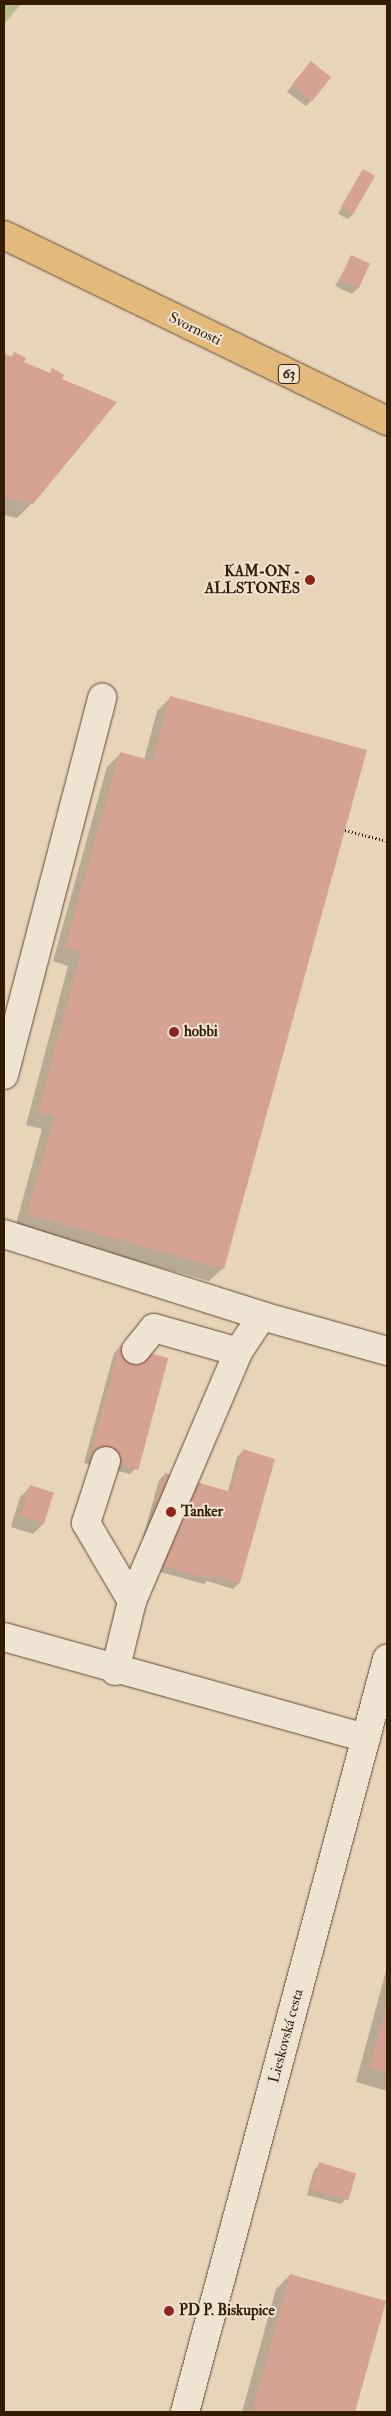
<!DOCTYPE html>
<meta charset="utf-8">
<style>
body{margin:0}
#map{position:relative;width:391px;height:2416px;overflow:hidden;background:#e7d4b9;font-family:"IM FELL Double Pica",serif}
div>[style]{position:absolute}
.green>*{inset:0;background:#b9bc8d}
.shadow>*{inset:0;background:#0003}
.building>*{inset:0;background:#d6a293;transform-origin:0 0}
.path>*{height:3px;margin-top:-1.5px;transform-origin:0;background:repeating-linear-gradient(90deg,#341c05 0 1px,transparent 0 3.5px)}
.roads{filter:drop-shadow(0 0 1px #614a32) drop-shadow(0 0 1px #614a32)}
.minor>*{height:28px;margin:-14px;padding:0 14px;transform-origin:14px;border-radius:14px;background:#efe3d2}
.major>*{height:28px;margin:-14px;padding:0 14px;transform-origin:14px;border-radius:14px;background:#e4ba7c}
.dots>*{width:14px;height:14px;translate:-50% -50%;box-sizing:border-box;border:2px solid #efe3d2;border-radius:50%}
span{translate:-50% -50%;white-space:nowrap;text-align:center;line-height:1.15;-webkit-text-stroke:4px #efe3d2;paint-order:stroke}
.shield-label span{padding:1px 4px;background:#efe3d2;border:1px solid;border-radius:4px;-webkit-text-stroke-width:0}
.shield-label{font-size:14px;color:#341c05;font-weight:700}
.street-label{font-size:15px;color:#341c05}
.poi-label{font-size:15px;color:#341c05;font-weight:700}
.right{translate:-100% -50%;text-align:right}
.left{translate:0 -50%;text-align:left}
.frame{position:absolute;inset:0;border:5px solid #341c05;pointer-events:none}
</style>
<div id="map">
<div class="green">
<i style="clip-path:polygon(4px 4px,21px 4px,4px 24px)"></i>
</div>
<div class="shadow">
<i style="clip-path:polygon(305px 69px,312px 100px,306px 106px,287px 92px)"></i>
<i style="clip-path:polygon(363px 170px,354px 213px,348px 219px,338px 214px)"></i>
<i style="clip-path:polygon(352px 257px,358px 288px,352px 294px,335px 286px)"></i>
<i style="clip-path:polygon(14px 354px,23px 363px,49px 374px,52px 370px,32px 503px,17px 518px,4px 515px,4px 355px,11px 357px)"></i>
<i style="clip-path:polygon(171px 697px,223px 1268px,209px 1281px,15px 1228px,42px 1129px,26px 1125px,68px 966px,53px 961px,107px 767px,120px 754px,144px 760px,157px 711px)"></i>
<i style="clip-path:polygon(120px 1347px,136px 1468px,130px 1474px,84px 1463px,114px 1353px)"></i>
<i style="clip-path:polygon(243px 1451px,239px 1583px,233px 1589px,207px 1581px,204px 1584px,135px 1565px,159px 1480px,165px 1474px,228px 1492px,237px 1457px)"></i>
<i style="clip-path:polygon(30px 1487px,53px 1493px,44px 1523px,33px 1534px,11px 1527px,20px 1497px)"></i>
<i style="clip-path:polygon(387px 1967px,387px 2091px,356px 2082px)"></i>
<i style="clip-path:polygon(320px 2164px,347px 2198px,341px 2204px,307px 2195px,314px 2170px)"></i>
<i style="clip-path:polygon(290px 2275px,384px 2302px,353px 2412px,242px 2412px,276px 2289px)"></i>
</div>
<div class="building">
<i style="left:311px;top:61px;width:26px;height:31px;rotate:39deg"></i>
<i style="left:363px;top:169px;width:14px;height:44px;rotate:30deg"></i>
<i style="left:351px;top:255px;width:21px;height:27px;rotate:25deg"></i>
<i style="clip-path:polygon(14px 352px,26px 358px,24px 362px,50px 373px,52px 368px,64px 375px,62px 379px,117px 402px,33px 504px,4px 497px,4px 353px,12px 357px)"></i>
<i style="clip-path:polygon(170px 696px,367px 750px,224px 1269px,27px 1214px,55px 1116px,38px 1112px,81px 952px,65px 947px,120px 752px,153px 761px)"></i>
<i style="left:120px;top:1345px;width:50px;height:116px;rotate:15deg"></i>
<i style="clip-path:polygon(243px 1449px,275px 1459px,240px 1583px,212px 1575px,211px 1579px,140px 1559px,165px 1473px,231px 1492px)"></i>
<i style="left:30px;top:1485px;width:25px;height:32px;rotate:18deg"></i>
<i style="clip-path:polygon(387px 2005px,387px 2073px,369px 2068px)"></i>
<i style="left:319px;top:2162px;width:39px;height:28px;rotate:17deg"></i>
<i style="clip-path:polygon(290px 2274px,386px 2301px,355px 2412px,252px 2412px)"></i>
</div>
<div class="path">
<i style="left:345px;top:830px;width:43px;rotate:14.7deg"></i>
</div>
<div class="roads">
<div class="minor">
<i style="left:4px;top:1075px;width:390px;rotate:-75.4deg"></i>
<i style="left:4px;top:1234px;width:271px;rotate:17.6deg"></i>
<i style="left:262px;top:1316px;width:130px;rotate:15.6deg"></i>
<i style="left:136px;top:1350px;width:28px;rotate:-51deg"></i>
<i style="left:154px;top:1328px;width:87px;rotate:15.9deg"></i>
<i style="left:106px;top:1461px;width:65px;rotate:107.9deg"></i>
<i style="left:86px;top:1523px;width:91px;rotate:59.5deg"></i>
<i style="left:4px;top:1637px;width:376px;rotate:15.6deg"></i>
<i style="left:115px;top:1671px;width:72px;rotate:-76.3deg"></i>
<i style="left:132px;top:1601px;width:271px;rotate:-66.9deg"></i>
<i style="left:238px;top:1352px;width:43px;rotate:-56.3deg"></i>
<i style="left:185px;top:2412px;width:780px;rotate:-74.98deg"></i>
</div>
<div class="major">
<i style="left:4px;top:235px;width:426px;rotate:25.9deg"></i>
</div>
</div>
<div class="dots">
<i style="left:310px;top:580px;background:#8f2418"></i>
<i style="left:174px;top:1032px;background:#8f2418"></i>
<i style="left:171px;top:1512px;background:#8f2418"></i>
<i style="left:169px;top:2311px;background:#8f2418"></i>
</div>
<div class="shield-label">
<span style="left:289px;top:374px">63</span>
</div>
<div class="street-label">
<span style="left:195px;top:329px;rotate:26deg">Svornosti</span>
<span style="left:286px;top:2036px;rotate:-75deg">Lieskovská cesta</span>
</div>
<div class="poi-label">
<span class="right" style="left:300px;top:580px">KAM-ON -<br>ALLSTONES</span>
<span class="left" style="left:184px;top:1032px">hobbi</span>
<span class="left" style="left:181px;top:1512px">Tanker</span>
<span class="left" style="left:179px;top:2311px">PD P. Biskupice</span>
</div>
<div class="frame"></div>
</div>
